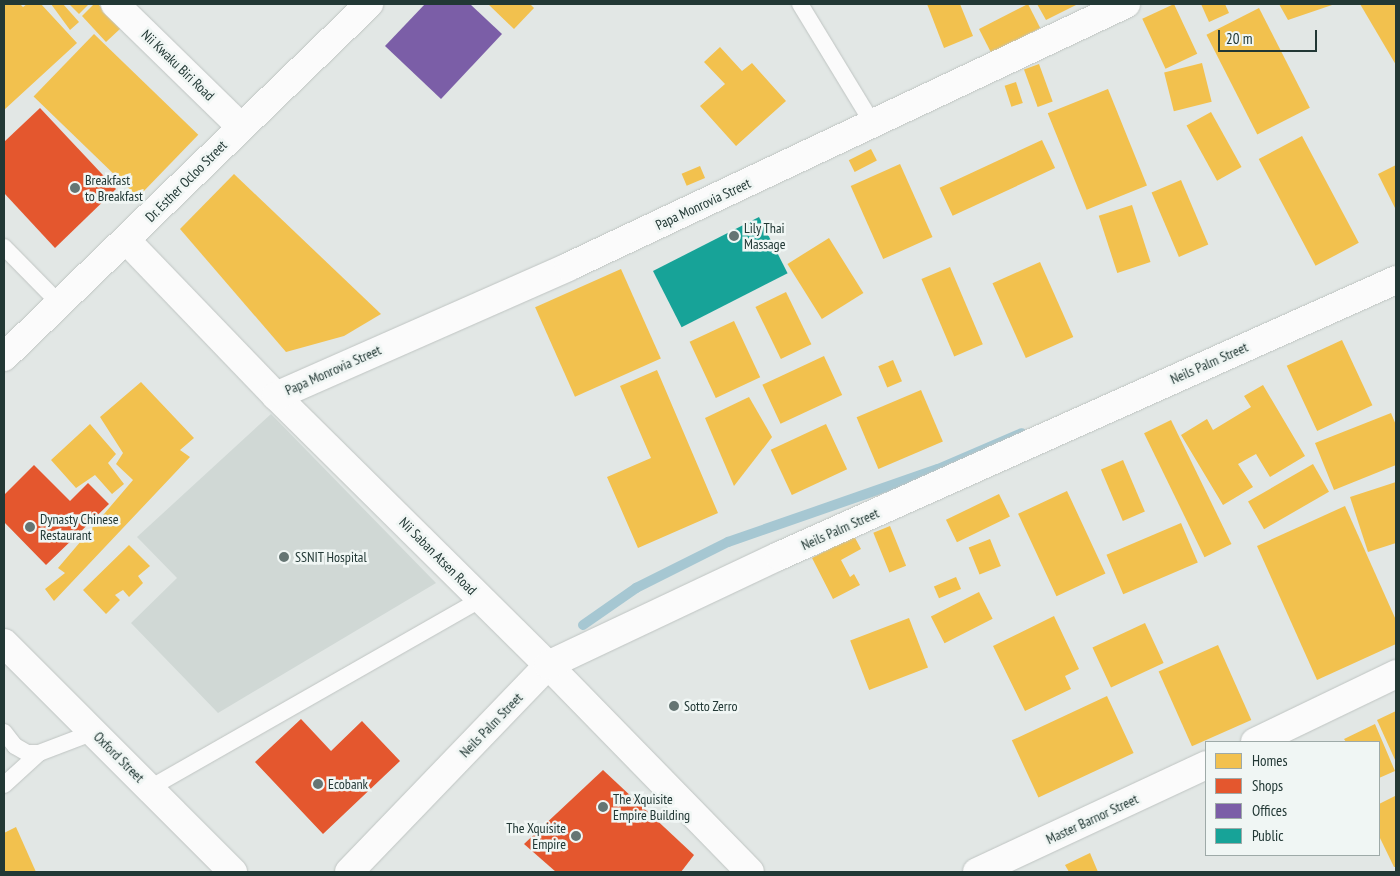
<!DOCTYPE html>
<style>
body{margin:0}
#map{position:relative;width:1400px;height:876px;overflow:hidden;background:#e2e7e5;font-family:"PT Sans Narrow",sans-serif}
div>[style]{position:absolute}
.built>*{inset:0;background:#d0d8d5}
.homes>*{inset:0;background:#f2c14e;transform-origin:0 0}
.shops>*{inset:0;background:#e4572e}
.offices>*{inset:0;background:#7b5ea7}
.public>*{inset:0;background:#17a398;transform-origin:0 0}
.stream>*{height:10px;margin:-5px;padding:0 5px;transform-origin:5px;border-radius:5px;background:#a6c7d2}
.roads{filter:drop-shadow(0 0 1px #bfc4c2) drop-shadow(0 0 1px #bfc4c2)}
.service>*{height:16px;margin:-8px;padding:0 8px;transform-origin:8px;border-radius:8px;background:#fbfbfb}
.minor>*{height:28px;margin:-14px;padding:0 14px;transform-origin:14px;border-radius:14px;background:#fbfbfb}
.secondary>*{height:28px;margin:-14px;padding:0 14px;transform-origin:14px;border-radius:14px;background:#fbfbfb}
.dots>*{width:14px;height:14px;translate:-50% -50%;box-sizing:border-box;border:2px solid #f0f6f4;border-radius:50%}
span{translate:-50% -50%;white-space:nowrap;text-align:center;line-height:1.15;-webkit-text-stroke:5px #f0f6f4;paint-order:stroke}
.street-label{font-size:14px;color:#223835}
.poi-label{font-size:14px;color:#223835}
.left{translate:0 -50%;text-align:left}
.right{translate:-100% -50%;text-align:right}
.frame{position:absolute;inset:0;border:5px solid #223835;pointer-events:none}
.legend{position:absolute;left:1205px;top:741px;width:175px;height:115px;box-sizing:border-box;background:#f0f6f4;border:1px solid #9eaaa8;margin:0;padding:6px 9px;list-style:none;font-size:15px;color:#223835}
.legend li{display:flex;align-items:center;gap:10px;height:25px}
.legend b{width:25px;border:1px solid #9eaaa8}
.scale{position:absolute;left:1218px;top:30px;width:99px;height:22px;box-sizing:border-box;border:2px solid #223835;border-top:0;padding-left:6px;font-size:15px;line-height:18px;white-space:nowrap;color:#223835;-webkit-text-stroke:4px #f0f6f4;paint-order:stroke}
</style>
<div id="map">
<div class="built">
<i style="clip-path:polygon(271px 414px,436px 583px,218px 713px,131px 623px,177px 578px,137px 537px)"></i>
</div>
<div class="homes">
<i style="clip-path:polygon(4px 4px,20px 4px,23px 7px,27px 4px,41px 4px,77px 43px,4px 110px)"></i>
<i style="clip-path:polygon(51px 4px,63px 4px,79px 22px,70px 30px)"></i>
<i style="clip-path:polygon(89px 4px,79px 14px,70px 5px,71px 4px)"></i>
<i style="clip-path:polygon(94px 4px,98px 4px,121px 28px,106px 42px,82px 16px)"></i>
<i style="clip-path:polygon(488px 4px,530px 4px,534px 8px,514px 29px)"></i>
<i style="clip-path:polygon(927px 4px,960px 4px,973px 36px,944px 48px)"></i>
<i style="left:1028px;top:4px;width:27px;height:55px;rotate:63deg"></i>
<i style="clip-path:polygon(1037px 4px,1075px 4px,1076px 5px,1046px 20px)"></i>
<i style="left:1174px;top:4px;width:55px;height:35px;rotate:65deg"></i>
<i style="clip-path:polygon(1201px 4px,1225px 4px,1229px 13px,1209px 22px)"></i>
<i style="clip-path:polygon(1279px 4px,1335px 4px,1288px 20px)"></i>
<i style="clip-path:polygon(1360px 4px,1396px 4px,1396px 65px)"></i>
<i style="left:1259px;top:8px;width:112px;height:59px;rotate:63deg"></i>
<i style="left:94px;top:34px;width:145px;height:87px;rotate:44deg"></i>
<i style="clip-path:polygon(720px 47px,742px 71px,752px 63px,786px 101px,736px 146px,700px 106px,725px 84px,704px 62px)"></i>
<i style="left:1202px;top:63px;width:40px;height:39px;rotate:76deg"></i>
<i style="left:1039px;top:64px;width:40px;height:16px;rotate:70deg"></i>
<i style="left:1016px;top:82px;width:22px;height:12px;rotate:72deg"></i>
<i style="left:1108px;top:89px;width:104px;height:65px;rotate:68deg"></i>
<i style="left:1211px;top:112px;width:63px;height:28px;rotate:61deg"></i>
<i style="left:1302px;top:136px;width:121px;height:49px;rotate:62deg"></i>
<i style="left:1042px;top:140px;width:31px;height:113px;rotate:65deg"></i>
<i style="left:871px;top:149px;width:13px;height:25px;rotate:63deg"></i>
<i style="left:900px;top:164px;width:80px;height:54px;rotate:66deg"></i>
<i style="clip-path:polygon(1396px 165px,1396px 210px,1378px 174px)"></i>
<i style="left:700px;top:166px;width:13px;height:20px;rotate:67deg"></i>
<i style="clip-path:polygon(234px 174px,381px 314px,344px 336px,286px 352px,180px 229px)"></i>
<i style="left:1181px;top:180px;width:70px;height:32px;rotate:67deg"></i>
<i style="left:1132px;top:205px;width:60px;height:35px;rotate:72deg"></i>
<i style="left:829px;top:238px;width:65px;height:49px;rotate:58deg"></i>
<i style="left:1040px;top:262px;width:82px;height:52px;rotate:66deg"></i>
<i style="left:950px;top:267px;width:84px;height:31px;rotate:67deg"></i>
<i style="left:621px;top:269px;width:98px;height:94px;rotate:66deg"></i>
<i style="left:786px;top:292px;width:58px;height:34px;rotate:64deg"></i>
<i style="left:734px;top:321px;width:62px;height:49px;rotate:65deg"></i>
<i style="left:1342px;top:340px;width:72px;height:61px;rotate:65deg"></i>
<i style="left:824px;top:356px;width:43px;height:68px;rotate:65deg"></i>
<i style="left:893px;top:360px;width:23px;height:16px;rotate:67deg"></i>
<i style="clip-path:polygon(657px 370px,718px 513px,638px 548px,607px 477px,651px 458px,620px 386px)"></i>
<i style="clip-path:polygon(141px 382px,194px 438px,180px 450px,190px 457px,54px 601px,45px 589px,65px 573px,58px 568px,133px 480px,116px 464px,123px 453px,100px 417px)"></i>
<i style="clip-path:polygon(1263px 385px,1305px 456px,1270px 477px,1256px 454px,1238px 464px,1253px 487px,1223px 505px,1181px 435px,1207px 419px,1213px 430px,1251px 407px,1244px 396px)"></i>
<i style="left:921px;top:390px;width:56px;height:70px;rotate:67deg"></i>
<i style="clip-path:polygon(749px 397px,772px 437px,734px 486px,705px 418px)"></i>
<i style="clip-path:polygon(1391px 413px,1396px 425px,1396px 465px,1334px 490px,1315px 443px)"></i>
<i style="left:1171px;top:420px;width:138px;height:30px;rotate:64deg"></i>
<i style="clip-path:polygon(90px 424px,116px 454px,108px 463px,124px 484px,112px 494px,95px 475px,76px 488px,51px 460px)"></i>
<i style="left:826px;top:424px;width:50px;height:61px;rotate:65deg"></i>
<i style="left:1123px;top:460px;width:56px;height:24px;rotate:67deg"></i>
<i style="left:1313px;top:464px;width:32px;height:75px;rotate:60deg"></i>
<i style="clip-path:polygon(1396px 482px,1396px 543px,1368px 552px,1350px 497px)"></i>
<i style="left:1067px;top:491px;width:91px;height:54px;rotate:65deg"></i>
<i style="left:999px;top:494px;width:25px;height:59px;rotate:64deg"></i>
<i style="clip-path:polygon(1345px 506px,1396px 620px,1396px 644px,1317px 680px,1257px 546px)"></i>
<i style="left:1181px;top:523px;width:43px;height:81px;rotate:67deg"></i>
<i style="left:890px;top:526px;width:43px;height:18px;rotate:68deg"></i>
<i style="clip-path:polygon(854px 536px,861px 549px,841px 560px,850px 577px,854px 574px,860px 585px,833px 599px,812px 558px)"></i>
<i style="left:990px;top:539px;width:29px;height:23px;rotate:68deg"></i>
<i style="clip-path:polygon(129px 545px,150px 566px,138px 576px,143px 583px,129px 597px,123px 590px,115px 595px,120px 600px,106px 614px,83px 590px)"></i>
<i style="left:956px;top:577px;width:13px;height:24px;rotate:67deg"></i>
<i style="left:979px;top:592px;width:30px;height:54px;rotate:63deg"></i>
<i style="clip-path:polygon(1054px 616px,1079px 669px,1065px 676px,1071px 689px,1025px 711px,993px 646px)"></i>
<i style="left:909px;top:618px;width:53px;height:63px;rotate:69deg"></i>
<i style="left:1145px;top:623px;width:44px;height:58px;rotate:65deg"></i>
<i style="left:1218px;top:645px;width:82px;height:65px;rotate:66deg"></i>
<i style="left:1107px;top:696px;width:63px;height:105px;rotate:65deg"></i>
<i style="clip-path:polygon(1396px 711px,1396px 762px,1377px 720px)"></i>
<i style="clip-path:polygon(1375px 724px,1395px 771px,1379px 778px,1379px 742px,1346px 742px,1344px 739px)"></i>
<i style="clip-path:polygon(1395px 796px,1396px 867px,1394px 867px,1379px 836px,1379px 804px)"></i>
<i style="clip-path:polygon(16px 827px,36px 872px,4px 872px,4px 833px)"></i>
<i style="clip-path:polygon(1090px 853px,1098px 872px,1069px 872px,1065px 865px)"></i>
</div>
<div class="shops">
<i style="clip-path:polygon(40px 108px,116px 189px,55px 248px,4px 193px,4px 142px)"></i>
<i style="clip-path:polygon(34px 465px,70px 501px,88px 483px,109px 504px,46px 565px,4px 522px,4px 495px)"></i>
<i style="clip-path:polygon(301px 719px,331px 751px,362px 721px,400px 761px,323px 834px,255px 762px)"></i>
<i style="clip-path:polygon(603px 770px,694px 855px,681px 872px,556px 872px,524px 844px)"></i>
</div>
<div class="offices">
<i style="clip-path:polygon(425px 4px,470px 4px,502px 34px,441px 99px,385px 46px)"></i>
</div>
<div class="public">
<i style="left:759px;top:217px;width:63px;height:119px;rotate:63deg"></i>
</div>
<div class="stream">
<i style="left:583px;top:625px;width:65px;rotate:-34.9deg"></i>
<i style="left:636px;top:588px;width:103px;rotate:-26.6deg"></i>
<i style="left:728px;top:542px;width:222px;rotate:-19.2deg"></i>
<i style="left:938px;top:469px;width:91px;rotate:-23.2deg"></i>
</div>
<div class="roads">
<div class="service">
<i style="left:800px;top:4px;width:140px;rotate:58.7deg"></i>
<i style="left:4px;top:247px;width:80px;rotate:45.5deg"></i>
<i style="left:4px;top:732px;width:18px;rotate:52deg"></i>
<i style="left:15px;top:746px;width:14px;rotate:30deg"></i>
<i style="left:27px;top:753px;width:12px"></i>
<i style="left:39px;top:753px;width:59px;rotate:-20.9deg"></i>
<i style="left:4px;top:785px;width:47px;rotate:-42.4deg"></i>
<i style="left:150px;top:788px;width:381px;rotate:-29.7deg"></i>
</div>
<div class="minor">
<i style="left:115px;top:4px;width:176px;rotate:44.3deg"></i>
<i style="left:126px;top:240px;width:216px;rotate:46.1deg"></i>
<i style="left:276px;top:396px;width:383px;rotate:44.7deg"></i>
<i style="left:548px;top:665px;width:289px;rotate:45.7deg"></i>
<i style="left:4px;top:357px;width:508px;rotate:-44.04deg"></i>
<i style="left:276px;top:396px;width:319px;rotate:-23.8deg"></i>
<i style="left:568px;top:267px;width:617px;rotate:-25.24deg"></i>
<i style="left:1255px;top:742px;width:157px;rotate:-25.7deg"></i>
<i style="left:349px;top:872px;width:287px;rotate:-46.1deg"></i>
<i style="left:548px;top:665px;width:255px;rotate:-25.3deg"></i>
<i style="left:779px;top:556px;width:676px;rotate:-24.1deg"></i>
<i style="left:977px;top:872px;width:253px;rotate:-25deg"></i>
</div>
<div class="secondary">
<i style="left:4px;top:643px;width:324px;rotate:45deg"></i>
</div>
</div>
<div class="dots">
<i style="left:75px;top:188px;background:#657573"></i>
<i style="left:734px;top:236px;background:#657573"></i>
<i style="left:30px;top:527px;background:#657573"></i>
<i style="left:284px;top:557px;background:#657573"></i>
<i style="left:674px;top:706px;background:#657573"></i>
<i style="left:318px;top:784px;background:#657573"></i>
<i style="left:603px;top:807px;background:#657573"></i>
<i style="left:576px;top:836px;background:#657573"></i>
</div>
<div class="street-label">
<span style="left:178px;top:65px;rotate:44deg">Nii Kwaku Biri Road</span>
<span style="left:186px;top:181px;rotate:-45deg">Dr. Esther Ocloo Street</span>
<span style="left:703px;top:204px;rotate:-25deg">Papa Monrovia Street</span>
<span style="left:1209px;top:363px;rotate:-24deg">Neils Palm Street</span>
<span style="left:333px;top:370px;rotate:-24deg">Papa Monrovia Street</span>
<span style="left:840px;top:529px;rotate:-24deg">Neils Palm Street</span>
<span style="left:438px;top:556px;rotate:45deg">Nii Saban Atsen Road</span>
<span style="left:491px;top:725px;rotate:-46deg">Neils Palm Street</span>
<span style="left:119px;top:757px;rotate:45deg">Oxford Street</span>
<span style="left:1092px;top:819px;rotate:-25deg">Master Barnor Street</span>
</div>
<div class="poi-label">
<span class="left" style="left:85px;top:188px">Breakfast<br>to Breakfast</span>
<span class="left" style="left:744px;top:236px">Lily Thai<br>Massage</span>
<span class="left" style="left:40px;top:527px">Dynasty Chinese<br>Restaurant</span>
<span class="left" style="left:295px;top:557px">SSNIT Hospital</span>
<span class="left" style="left:684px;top:706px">Sotto Zerro</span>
<span class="left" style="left:328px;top:784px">Ecobank</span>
<span class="left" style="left:613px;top:807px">The Xquisite<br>Empire Building</span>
<span class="right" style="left:566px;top:836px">The Xquisite<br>Empire</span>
</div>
<div class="frame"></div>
<ul class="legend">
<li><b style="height:14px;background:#f2c14e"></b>Homes</li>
<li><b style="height:14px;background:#e4572e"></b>Shops</li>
<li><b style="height:14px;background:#7b5ea7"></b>Offices</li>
<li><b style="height:14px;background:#17a398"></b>Public</li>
</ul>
<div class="scale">20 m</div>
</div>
